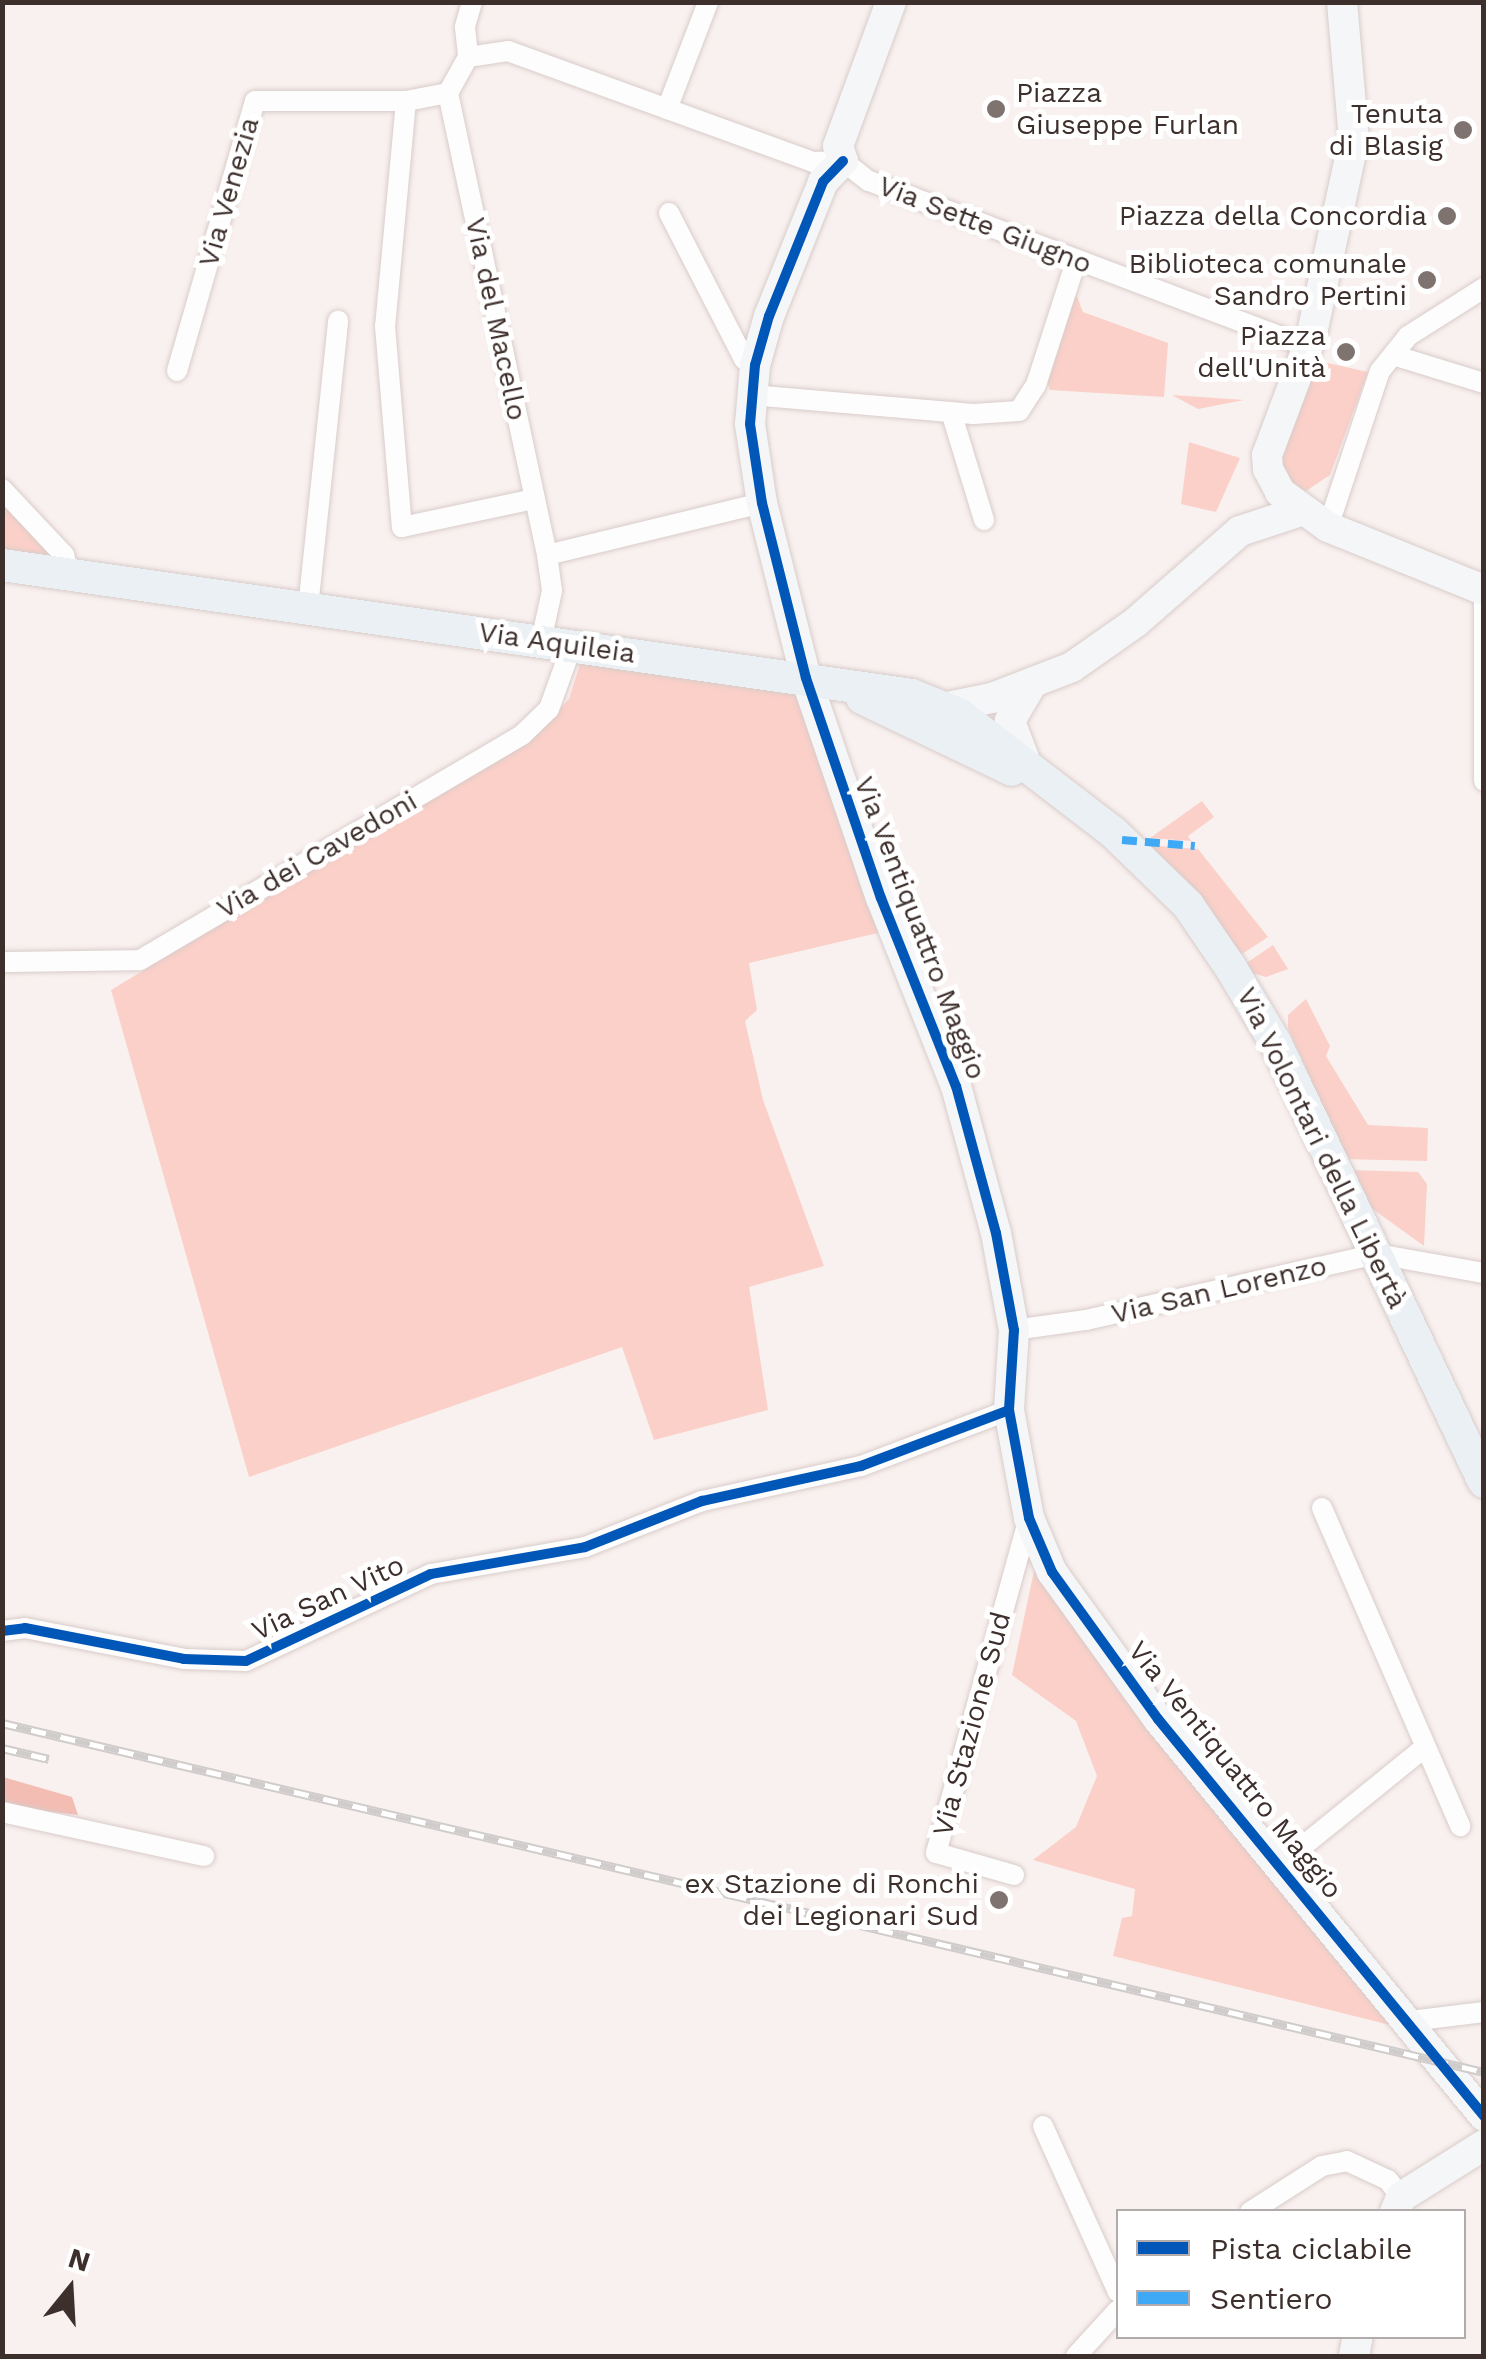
<!DOCTYPE html>
<meta charset="utf-8">
<style>
body{margin:0}
#map{position:relative;width:1486px;height:2359px;overflow:hidden;background:#f9f1ef;font-family:"Work Sans",sans-serif}
div>[style]{position:absolute}
.green>*{inset:0;background:#fad0c8}
.forest>*{inset:0;background:#f3bdb4}
.roads{filter:drop-shadow(0 0 2px #d8ccca) drop-shadow(0 0 2px #d8ccca)}
.street>*{height:20px;margin:-10px;padding:0 10px;transform-origin:10px;border-radius:10px;background:#fefdfd}
.secondary>*{height:30px;margin:-15px;padding:0 15px;transform-origin:15px;border-radius:15px;background:#f5f6f8}
.primary>*{height:32px;margin:-16px;padding:0 16px;transform-origin:16px;border-radius:16px;background:#ebf0f4}
.rail>*{height:9px;margin-top:-4.5px;transform-origin:0;background:repeating-linear-gradient(90deg,#fff 0 15px,#cfcccb 0 30px);box-sizing:border-box;border-block:2px solid #cfcccb}
.quiet>*{height:8px;margin-top:-4px;transform-origin:0;background:repeating-linear-gradient(90deg,#3fa9f5 0 15px,transparent 0 23px)}
.cycleway>*{height:10px;margin:-5px;padding:0 5px;transform-origin:5px;border-radius:5px;background:#0057b8}
.dots>*{width:28px;height:28px;translate:-50% -50%;box-sizing:border-box;border:5px solid #fff;border-radius:50%}
span{translate:-50% -50%;white-space:nowrap;text-align:center;line-height:1.15;-webkit-text-stroke:10px #fff;paint-order:stroke}
.poi-label{font-size:28px;color:#3d2f2c}
.left{translate:0 -50%;text-align:left}
.right{translate:-100% -50%;text-align:right}
.street-label{font-size:28px;color:#3d2f2c}
.frame{position:absolute;inset:0;border:5px solid #3d2f2c;pointer-events:none}
.legend{position:absolute;left:1116px;top:2209px;width:350px;height:130px;box-sizing:border-box;background:#fff;border:2px solid #b1acab;margin:0;padding:12px 18px;list-style:none;font-size:30px;color:#3d2f2c}
.legend li{display:flex;align-items:center;gap:20px;height:50px}
.legend b{width:50px;border:2px solid #b1acab}
.north{position:absolute;left:20px;top:2239px;width:100px;height:100px;-webkit-text-stroke:8px #fff;paint-order:stroke;rotate:18deg;font-size:28px;font-weight:700;line-height:40px;text-align:center;color:#3d2f2c}
.north::after{content:'';display:block;margin:auto;width:35px;height:45px;background:#3d2f2c;clip-path:polygon(50% 0,100% 100%,50% 72%,0 100%)}
</style>
<div id="map">
<div class="green">
<i style="clip-path:polygon(1076px 294px,1083px 312px,1168px 343px,1164px 397px,1050px 390px,1045px 374px)"></i>
<i style="clip-path:polygon(1314px 360px,1368px 372px,1330px 475px,1306px 491px,1294px 489px,1278px 455px)"></i>
<i style="clip-path:polygon(1172px 395px,1244px 400px,1198px 409px)"></i>
<i style="clip-path:polygon(1189px 442px,1240px 458px,1216px 512px,1181px 504px)"></i>
<i style="clip-path:polygon(3px 500px,47px 549px,49px 558px,3px 552px)"></i>
<i style="clip-path:polygon(581px 661px,794px 690px,882px 932px,749px 963px,757px 1010px,745px 1021px,763px 1100px,824px 1266px,749px 1287px,768px 1410px,654px 1440px,622px 1347px,249px 1477px,111px 990px,536px 734px,569px 699px)"></i>
<i style="clip-path:polygon(1202px 801px,1214px 817px,1188px 836px,1191px 841px,1150px 838px)"></i>
<i style="clip-path:polygon(1146px 845px,1198px 849px,1268px 937px,1242px 954px)"></i>
<i style="clip-path:polygon(1273px 945px,1288px 969px,1266px 977px,1252px 973px,1245px 964px)"></i>
<i style="clip-path:polygon(1306px 999px,1330px 1046px,1326px 1056px,1368px 1125px,1428px 1128px,1427px 1161px,1342px 1159px,1304px 1085px,1305px 1066px,1288px 1028px,1288px 1015px)"></i>
<i style="clip-path:polygon(1348px 1170px,1418px 1172px,1427px 1184px,1424px 1246px,1363px 1202px)"></i>
<i style="clip-path:polygon(1034px 1571px,1205px 1790px,1410px 2041px,1390px 2025px,1113px 1956px,1122px 1918px,1132px 1916px,1135px 1889px,1033px 1860px,1076px 1827px,1097px 1776px,1076px 1721px,1012px 1675px)"></i>
</div>
<div class="forest">
<i style="clip-path:polygon(3px 1777px,72px 1797px,78px 1815px,3px 1806px)"></i>
</div>
<div class="roads">
<div class="street">
<i style="left:472px;top:2px;width:26px;rotate:106deg"></i>
<i style="left:465px;top:27px;width:30px;rotate:84deg"></i>
<i style="left:468px;top:57px;width:41px;rotate:119.1deg"></i>
<i style="left:448px;top:93px;width:472px;rotate:77.9deg"></i>
<i style="left:547px;top:555px;width:36px;rotate:82deg"></i>
<i style="left:552px;top:591px;width:51px;rotate:102.4deg"></i>
<i style="left:468px;top:57px;width:40px;rotate:-8.5deg"></i>
<i style="left:508px;top:51px;width:325px;rotate:20deg"></i>
<i style="left:813px;top:162px;width:30px;rotate:-2deg"></i>
<i style="left:843px;top:161px;width:33px;rotate:38deg"></i>
<i style="left:869px;top:181px;width:464px;rotate:20.7deg"></i>
<i style="left:448px;top:93px;width:43px;rotate:169.2deg"></i>
<i style="left:406px;top:101px;width:226px;rotate:95.3deg"></i>
<i style="left:385px;top:326px;width:202px;rotate:85.2deg"></i>
<i style="left:402px;top:527px;width:135px;rotate:-12deg"></i>
<i style="left:667px;top:109px;width:115px;rotate:-69deg"></i>
<i style="left:669px;top:213px;width:164px;rotate:62.8deg"></i>
<i style="left:744px;top:359px;width:13px;rotate:29deg"></i>
<i style="left:1396px;top:356px;width:92px;rotate:17.1deg"></i>
<i style="left:177px;top:371px;width:281px;rotate:-73.9deg"></i>
<i style="left:255px;top:101px;width:151px"></i>
<i style="left:751px;top:395px;width:223px;rotate:4.9deg"></i>
<i style="left:973px;top:414px;width:46px;rotate:-3.7deg"></i>
<i style="left:1019px;top:411px;width:31px;rotate:-57deg"></i>
<i style="left:1036px;top:385px;width:130px;rotate:-72.1deg"></i>
<i style="left:951px;top:412px;width:113px;rotate:73deg"></i>
<i style="left:2px;top:489px;width:91px;rotate:46.8deg"></i>
<i style="left:64px;top:555px;width:19px;rotate:74deg"></i>
<i style="left:1328px;top:527px;width:164px;rotate:-71.6deg"></i>
<i style="left:1380px;top:371px;width:45px;rotate:-51.3deg"></i>
<i style="left:1408px;top:336px;width:90px;rotate:-32.3deg"></i>
<i style="left:547px;top:555px;width:221px;rotate:-13.6deg"></i>
<i style="left:1484px;top:597px;width:184px;rotate:90deg"></i>
<i style="left:308px;top:608px;width:289px;rotate:-84deg"></i>
<i style="left:2px;top:962px;width:138px;rotate:-0.8deg"></i>
<i style="left:140px;top:960px;width:443px;rotate:-30.5deg"></i>
<i style="left:522px;top:735px;width:37px;rotate:-44deg"></i>
<i style="left:549px;top:709px;width:68px;rotate:-70.2deg"></i>
<i style="left:1014px;top:1330px;width:73px;rotate:-7.9deg"></i>
<i style="left:1086px;top:1320px;width:298px;rotate:-12.8deg"></i>
<i style="left:1377px;top:1254px;width:109px;rotate:10.1deg"></i>
<i style="left:1322px;top:1508px;width:347px;rotate:66.5deg"></i>
<i style="left:2px;top:1631px;width:23px;rotate:-7deg"></i>
<i style="left:25px;top:1628px;width:162px;rotate:11deg"></i>
<i style="left:184px;top:1659px;width:62px;rotate:1.8deg"></i>
<i style="left:246px;top:1661px;width:204px;rotate:-25.2deg"></i>
<i style="left:431px;top:1574px;width:156px;rotate:-9.9deg"></i>
<i style="left:585px;top:1547px;width:126px;rotate:-21.5deg"></i>
<i style="left:702px;top:1501px;width:163px;rotate:-12.4deg"></i>
<i style="left:861px;top:1466px;width:158px;rotate:-20.7deg"></i>
<i style="left:2px;top:1812px;width:207px;rotate:12.3deg"></i>
<i style="left:1282px;top:1863px;width:183px;rotate:-39deg"></i>
<i style="left:1014px;top:1875px;width:81px;rotate:-164.2deg"></i>
<i style="left:936px;top:1853px;width:348px;rotate:-74.5deg"></i>
<i style="left:1410px;top:2021px;width:75px;rotate:-6.9deg"></i>
<i style="left:1043px;top:2126px;width:182px;rotate:65.7deg"></i>
<i style="left:1250px;top:2212px;width:85px;rotate:-32.6deg"></i>
<i style="left:1322px;top:2166px;width:25px;rotate:-11deg"></i>
<i style="left:1347px;top:2161px;width:45px;rotate:24.9deg"></i>
<i style="left:1388px;top:2180px;width:21px;rotate:53deg"></i>
<i style="left:1076px;top:2356px;width:62px;rotate:-47.6deg"></i>
</div>
<div class="secondary">
<i style="left:891px;top:2px;width:153px;rotate:110.2deg"></i>
<i style="left:838px;top:146px;width:16px;rotate:72deg"></i>
<i style="left:843px;top:161px;width:29px;rotate:134deg"></i>
<i style="left:823px;top:182px;width:144px;rotate:111.9deg"></i>
<i style="left:769px;top:316px;width:51px;rotate:105.9deg"></i>
<i style="left:755px;top:365px;width:59px;rotate:94.8deg"></i>
<i style="left:750px;top:424px;width:80px;rotate:81.4deg"></i>
<i style="left:762px;top:503px;width:180px;rotate:75.9deg"></i>
<i style="left:806px;top:678px;width:232px;rotate:71.2deg"></i>
<i style="left:881px;top:898px;width:202px;rotate:68.3deg"></i>
<i style="left:956px;top:1086px;width:152px;rotate:74.8deg"></i>
<i style="left:996px;top:1233px;width:99px;rotate:79.5deg"></i>
<i style="left:1014px;top:1330px;width:80px;rotate:93.6deg"></i>
<i style="left:1009px;top:1410px;width:110px;rotate:79.5deg"></i>
<i style="left:1029px;top:1518px;width:59px;rotate:66.9deg"></i>
<i style="left:1052px;top:1572px;width:181px;rotate:54.2deg"></i>
<i style="left:1158px;top:1719px;width:514px;rotate:50.61deg"></i>
<i style="left:1342px;top:2px;width:138px;rotate:85deg"></i>
<i style="left:1354px;top:139px;width:204px;rotate:102.2deg"></i>
<i style="left:1311px;top:338px;width:125px;rotate:110.6deg"></i>
<i style="left:1267px;top:455px;width:14px;rotate:86deg"></i>
<i style="left:1268px;top:469px;width:26px;rotate:62deg"></i>
<i style="left:1280px;top:492px;width:59px;rotate:36.1deg"></i>
<i style="left:1328px;top:527px;width:168px;rotate:22deg"></i>
<i style="left:933px;top:710px;width:60px;rotate:-11.5deg"></i>
<i style="left:992px;top:698px;width:86px;rotate:-21.2deg"></i>
<i style="left:1072px;top:667px;width:78px;rotate:-35.1deg"></i>
<i style="left:1136px;top:622px;width:138px;rotate:-41.2deg"></i>
<i style="left:1240px;top:531px;width:64px;rotate:-18.2deg"></i>
<i style="left:1024px;top:758px;width:40px;rotate:-111deg"></i>
<i style="left:1010px;top:721px;width:45px;rotate:-59.5deg"></i>
<i style="left:1395px;top:2212px;width:16px;rotate:-68deg"></i>
<i style="left:1401px;top:2197px;width:98px;rotate:-32.1deg"></i>
<i style="left:1354px;top:2356px;width:20px;rotate:-79deg"></i>
</div>
<div class="primary">
<i style="left:2px;top:565px;width:919px;rotate:8.13deg"></i>
<i style="left:912px;top:695px;width:51px;rotate:22deg"></i>
<i style="left:959px;top:714px;width:194px;rotate:37.5deg"></i>
<i style="left:1113px;top:832px;width:105px;rotate:44.2deg"></i>
<i style="left:1188px;top:905px;width:76px;rotate:55.7deg"></i>
<i style="left:1231px;top:968px;width:86px;rotate:59.3deg"></i>
<i style="left:1275px;top:1042px;width:487px;rotate:64.6deg"></i>
<i style="left:862px;top:698px;width:166px;rotate:25.6deg"></i>
</div>
</div>
<div class="rail">
<i style="left:2px;top:1723px;width:1523px;rotate:13.25deg"></i>
<i style="left:2px;top:1748px;width:48px;rotate:13.2deg"></i>
</div>
<div class="quiet">
<i style="left:1122px;top:840px;width:73px;rotate:4.7deg"></i>
</div>
<div class="cycleway">
<i style="left:843px;top:161px;width:29px;rotate:134deg"></i>
<i style="left:823px;top:182px;width:144px;rotate:111.9deg"></i>
<i style="left:769px;top:316px;width:51px;rotate:105.9deg"></i>
<i style="left:755px;top:365px;width:59px;rotate:94.8deg"></i>
<i style="left:750px;top:424px;width:80px;rotate:81.4deg"></i>
<i style="left:762px;top:503px;width:180px;rotate:75.9deg"></i>
<i style="left:806px;top:678px;width:232px;rotate:71.2deg"></i>
<i style="left:881px;top:898px;width:202px;rotate:68.3deg"></i>
<i style="left:956px;top:1086px;width:152px;rotate:74.8deg"></i>
<i style="left:996px;top:1233px;width:99px;rotate:79.5deg"></i>
<i style="left:1014px;top:1330px;width:80px;rotate:93.6deg"></i>
<i style="left:1009px;top:1410px;width:110px;rotate:79.5deg"></i>
<i style="left:1029px;top:1518px;width:59px;rotate:66.9deg"></i>
<i style="left:1052px;top:1572px;width:181px;rotate:54.2deg"></i>
<i style="left:1158px;top:1719px;width:514px;rotate:50.61deg"></i>
<i style="left:2px;top:1631px;width:23px;rotate:-7deg"></i>
<i style="left:25px;top:1628px;width:162px;rotate:11deg"></i>
<i style="left:184px;top:1659px;width:62px;rotate:1.8deg"></i>
<i style="left:246px;top:1661px;width:204px;rotate:-25.2deg"></i>
<i style="left:431px;top:1574px;width:156px;rotate:-9.9deg"></i>
<i style="left:585px;top:1547px;width:126px;rotate:-21.5deg"></i>
<i style="left:702px;top:1501px;width:163px;rotate:-12.4deg"></i>
<i style="left:861px;top:1466px;width:158px;rotate:-20.7deg"></i>
</div>
<div class="dots">
<i style="left:996px;top:109px;background:#7f7370"></i>
<i style="left:1463px;top:130px;background:#7f7370"></i>
<i style="left:1447px;top:216px;background:#7f7370"></i>
<i style="left:1427px;top:280px;background:#7f7370"></i>
<i style="left:1346px;top:352px;background:#7f7370"></i>
<i style="left:999px;top:1900px;background:#7f7370"></i>
</div>
<div class="poi-label">
<span class="left" style="left:1016px;top:109px">Piazza<br>Giuseppe Furlan</span>
<span class="right" style="left:1443px;top:130px">Tenuta<br>di Blasig</span>
<span class="right" style="left:1427px;top:216px">Piazza della Concordia</span>
<span class="right" style="left:1407px;top:280px">Biblioteca comunale<br>Sandro Pertini</span>
<span class="right" style="left:1326px;top:352px">Piazza<br>dell'Unità</span>
<span class="right" style="left:979px;top:1900px">ex Stazione di Ronchi<br>dei Legionari Sud</span>
</div>
<div class="street-label">
<span style="left:229px;top:192px;rotate:-74deg">Via Venezia</span>
<span style="left:985px;top:225px;rotate:21deg">Via Sette Giugno</span>
<span style="left:496px;top:319px;rotate:78deg">Via del Macello</span>
<span style="left:557px;top:643px;rotate:8deg">Via Aquileia</span>
<span style="left:317px;top:855px;rotate:-30deg">Via dei Cavedoni</span>
<span style="left:920px;top:928px;rotate:69deg">Via Ventiquattro Maggio</span>
<span style="left:1322px;top:1148px;rotate:64deg">Via Volontari della Libertà</span>
<span style="left:1219px;top:1290px;rotate:-13deg">Via San Lorenzo</span>
<span style="left:328px;top:1598px;rotate:-25deg">Via San Vito</span>
<span style="left:972px;top:1724px;rotate:-75deg">Via Stazione Sud</span>
<span style="left:1235px;top:1770px;rotate:51deg">Via Ventiquattro Maggio</span>
</div>
<div class="frame"></div>
<ul class="legend">
<li><b style="height:12px;background:#0057b8"></b>Pista ciclabile</li>
<li><b style="height:12px;background:#3fa9f5"></b>Sentiero</li>
</ul>
<div class="north">N</div>
</div>
